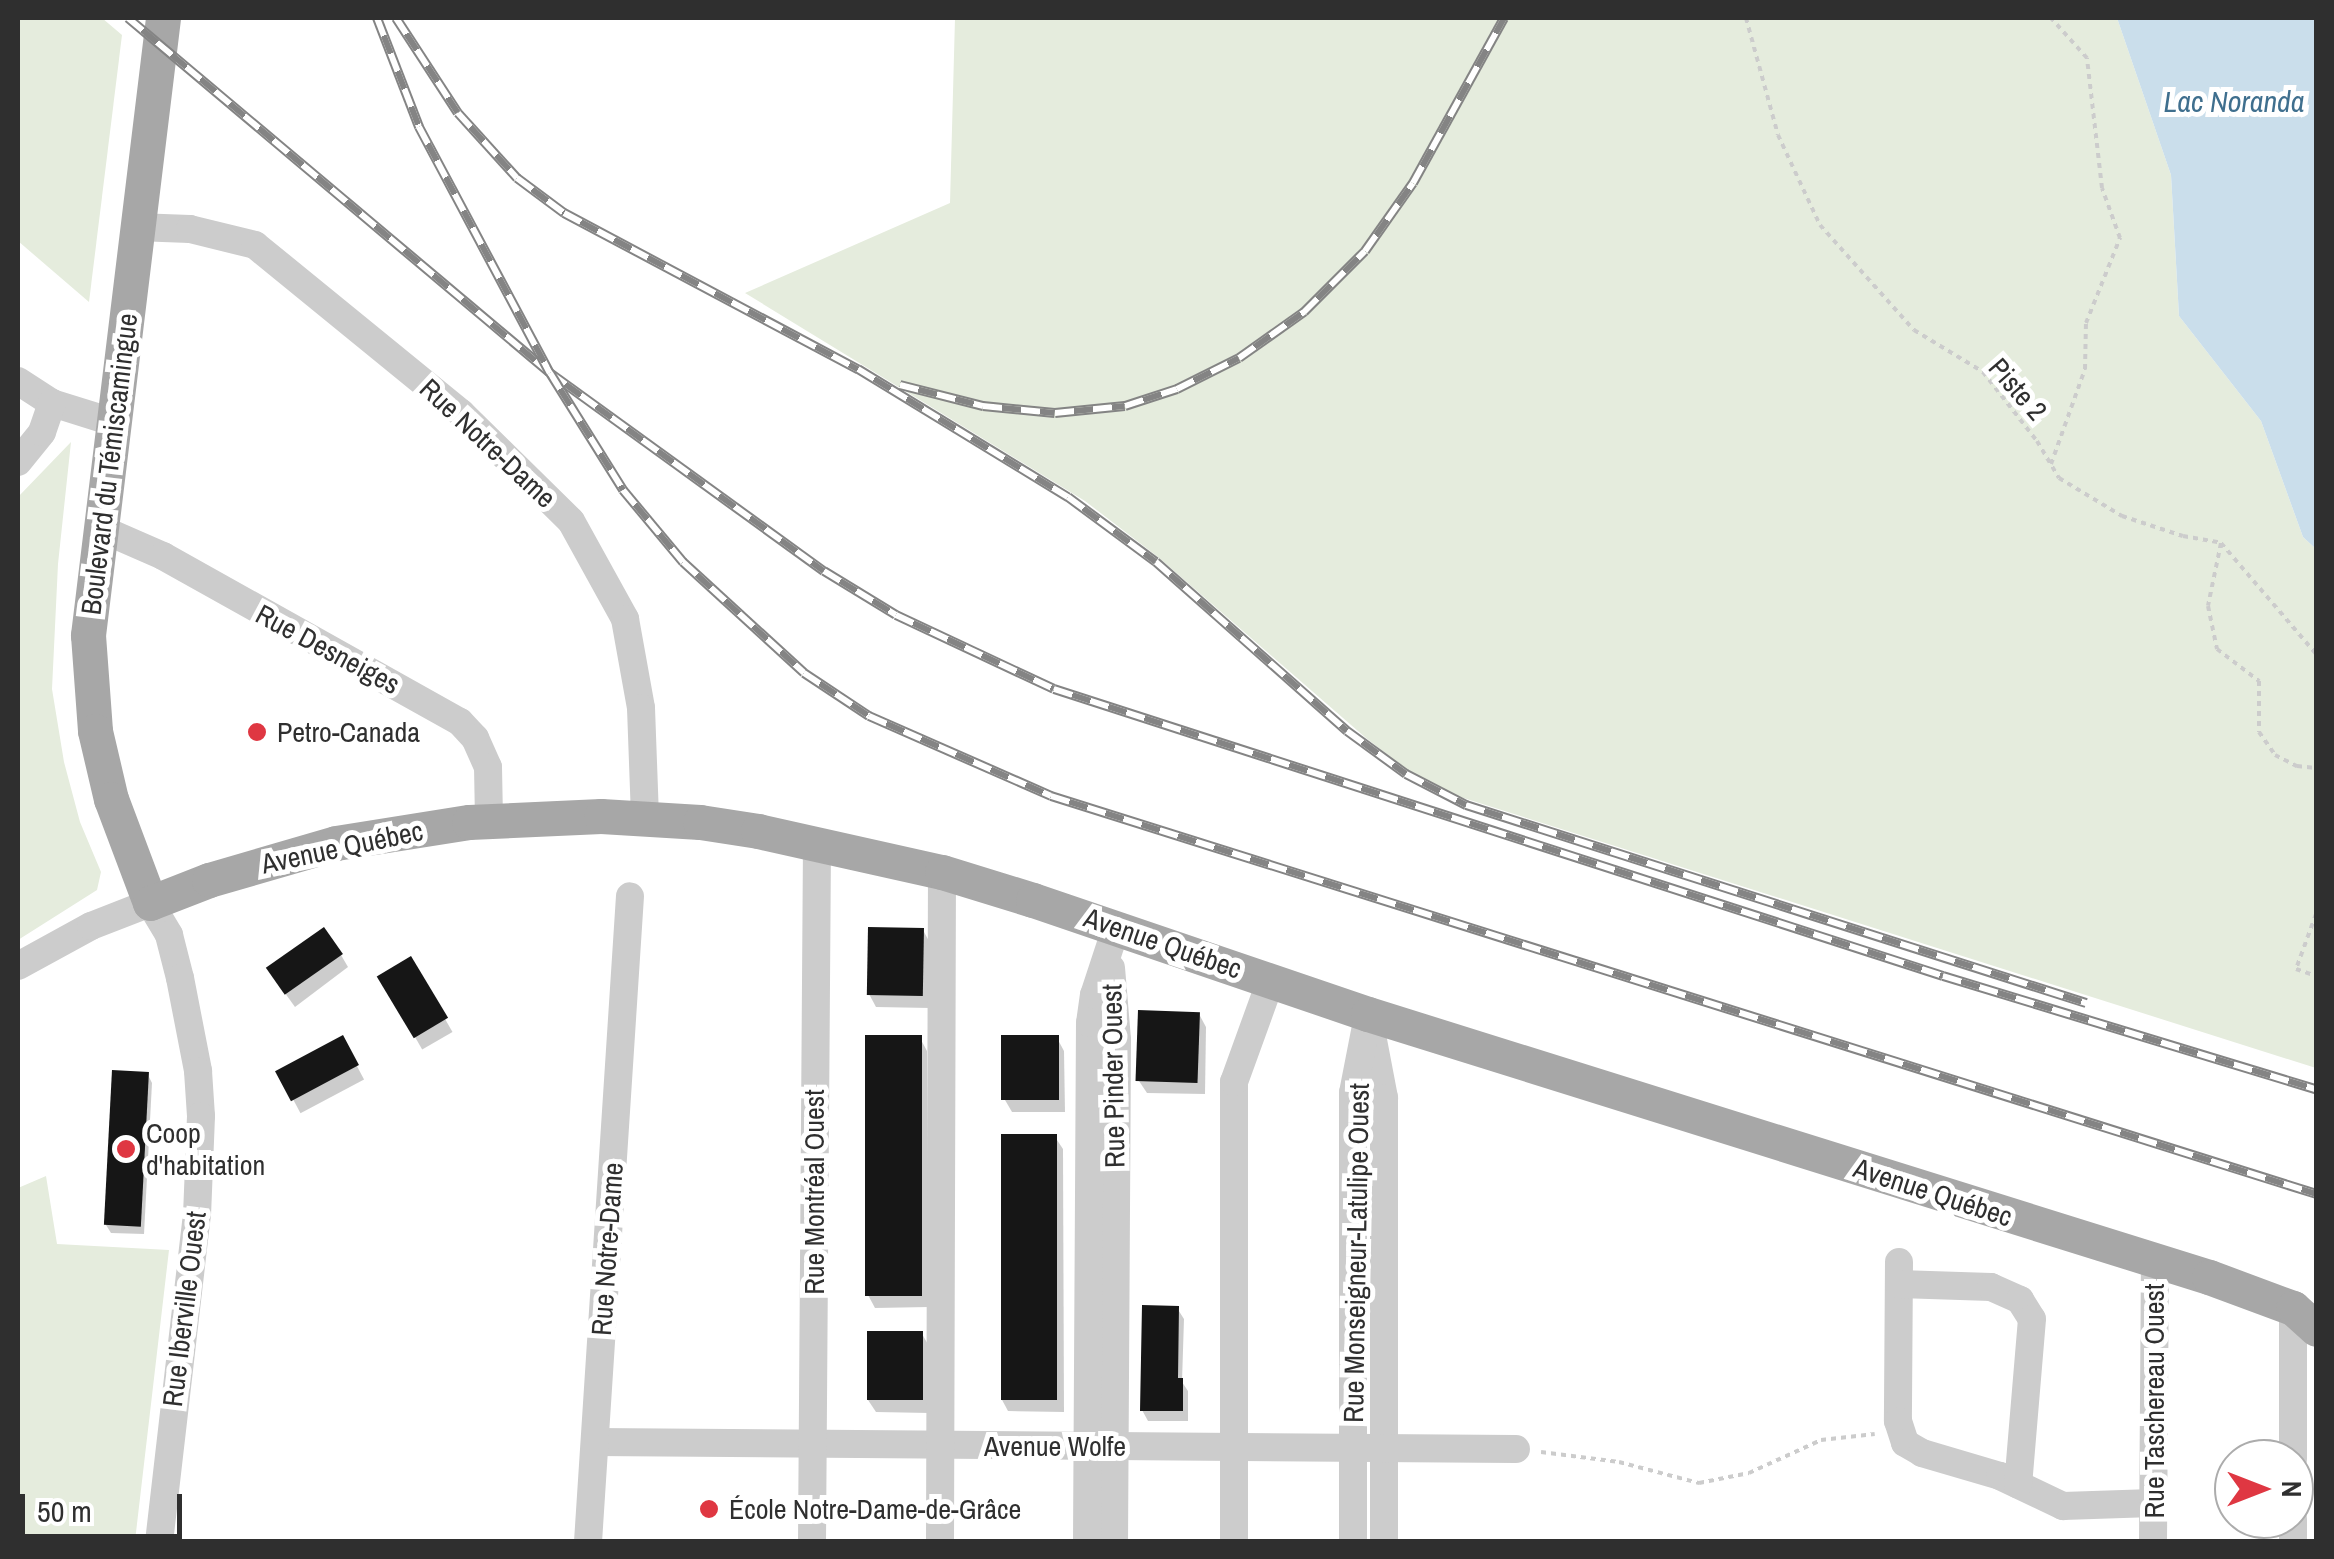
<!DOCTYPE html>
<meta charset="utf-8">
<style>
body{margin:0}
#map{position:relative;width:2334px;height:1559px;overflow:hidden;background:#fff;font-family:"Archivo Narrow",sans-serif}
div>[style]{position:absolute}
.green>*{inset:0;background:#e5ecdd}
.water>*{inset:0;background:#cadeeb}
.shadow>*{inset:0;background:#0003;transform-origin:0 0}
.building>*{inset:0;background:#161616;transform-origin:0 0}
.path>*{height:4px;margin-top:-2px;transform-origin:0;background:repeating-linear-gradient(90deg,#ccc 0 5px,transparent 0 10px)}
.minor>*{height:28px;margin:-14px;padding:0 14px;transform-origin:14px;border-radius:14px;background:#ccc}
.major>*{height:35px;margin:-17.5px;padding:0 17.5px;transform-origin:17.5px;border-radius:17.5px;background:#a7a7a7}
.rail>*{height:10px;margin-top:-5px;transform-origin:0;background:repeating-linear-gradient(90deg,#fff 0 19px,#848484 0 38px);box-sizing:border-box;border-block:2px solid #848484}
.dots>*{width:28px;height:28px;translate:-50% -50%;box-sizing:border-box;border:5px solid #fff;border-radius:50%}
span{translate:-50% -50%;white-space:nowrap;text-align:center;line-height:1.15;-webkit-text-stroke:10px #fff;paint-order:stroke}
.street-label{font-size:28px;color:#2f2f2f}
.poi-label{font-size:28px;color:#2f2f2f}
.left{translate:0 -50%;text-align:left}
.water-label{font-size:30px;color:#3f6f8e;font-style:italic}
.frame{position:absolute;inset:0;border:20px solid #2f2f2f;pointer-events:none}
.north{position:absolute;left:2214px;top:1439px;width:100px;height:100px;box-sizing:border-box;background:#fff;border:2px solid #acacac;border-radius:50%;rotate:90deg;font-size:28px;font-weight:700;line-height:40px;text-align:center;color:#2f2f2f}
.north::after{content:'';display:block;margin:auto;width:35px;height:45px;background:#df3742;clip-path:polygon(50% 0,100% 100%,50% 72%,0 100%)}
.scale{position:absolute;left:20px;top:1494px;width:162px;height:45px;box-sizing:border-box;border:5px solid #2f2f2f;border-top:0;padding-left:12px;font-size:30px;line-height:35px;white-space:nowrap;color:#2f2f2f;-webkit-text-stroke:8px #fff;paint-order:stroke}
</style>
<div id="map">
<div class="green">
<i style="clip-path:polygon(18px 18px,102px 18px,122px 35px,89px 302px,18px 241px)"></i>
<i style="clip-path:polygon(955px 18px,2117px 18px,2171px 175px,2179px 316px,2261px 421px,2303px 537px,2316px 549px,2316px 1068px,1454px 795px,1406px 769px,1366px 738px,1158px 557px,1085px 501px,745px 293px,950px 203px)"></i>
<i style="clip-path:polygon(71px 442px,58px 564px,52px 689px,64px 762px,80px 822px,101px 872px,97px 890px,18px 940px,18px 497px)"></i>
<i style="clip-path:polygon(46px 1176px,57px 1244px,169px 1250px,135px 1541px,18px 1541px,18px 1188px)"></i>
</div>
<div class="water">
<i style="clip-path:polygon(2117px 18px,2316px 18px,2316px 549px,2303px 537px,2261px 421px,2179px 316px,2171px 175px)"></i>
</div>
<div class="shadow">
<i style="clip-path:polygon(923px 930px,930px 943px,930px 1008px,876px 1007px,869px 994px)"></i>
<i style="clip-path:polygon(341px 955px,348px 967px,295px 1007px,277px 982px)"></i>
<i style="left:411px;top:960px;width:83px;height:35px;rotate:60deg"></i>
<i style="clip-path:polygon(1199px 1014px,1206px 1027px,1205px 1094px,1147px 1093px,1139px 1081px)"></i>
<i style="left:342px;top:1038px;width:47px;height:72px;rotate:62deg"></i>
<i style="clip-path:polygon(920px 1038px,927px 1051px,929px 1307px,875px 1308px,868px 1295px)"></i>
<i style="clip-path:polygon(1057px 1038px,1064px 1051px,1065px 1112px,1012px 1112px,1005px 1100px)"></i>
<i style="clip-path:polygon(148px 1075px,152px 1083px,144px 1234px,111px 1233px,106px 1225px)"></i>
<i style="clip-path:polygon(1055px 1137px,1063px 1149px,1064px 1412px,1008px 1411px,1001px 1398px)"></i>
<i style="clip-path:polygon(1177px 1308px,1184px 1319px,1182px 1382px,1188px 1391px,1188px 1421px,1148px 1421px,1142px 1410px)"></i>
<i style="clip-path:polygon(922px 1334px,929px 1346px,929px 1413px,876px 1412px,868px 1400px)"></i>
</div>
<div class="building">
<i style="left:324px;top:927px;width:33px;height:71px;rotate:55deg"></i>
<i style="left:868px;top:927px;width:56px;height:68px;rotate:1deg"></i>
<i style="left:411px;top:956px;width:72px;height:40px;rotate:59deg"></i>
<i style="left:1138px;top:1010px;width:62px;height:71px;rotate:2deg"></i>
<i style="left:343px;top:1035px;width:34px;height:77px;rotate:62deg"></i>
<i style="left:865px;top:1035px;width:57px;height:261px"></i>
<i style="left:1059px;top:1035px;width:65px;height:58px;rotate:90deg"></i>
<i style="left:112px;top:1070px;width:37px;height:155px;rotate:3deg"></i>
<i style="left:1057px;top:1134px;width:266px;height:56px;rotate:90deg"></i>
<i style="clip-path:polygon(1142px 1305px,1179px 1306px,1178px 1378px,1183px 1378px,1183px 1411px,1140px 1411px)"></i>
<i style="left:867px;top:1331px;width:56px;height:69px"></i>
</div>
<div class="path">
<i style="left:1746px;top:18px;width:121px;rotate:74.7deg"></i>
<i style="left:1778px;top:135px;width:99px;rotate:65deg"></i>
<i style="left:1820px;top:225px;width:141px;rotate:48.2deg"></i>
<i style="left:1914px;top:330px;width:81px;rotate:31.3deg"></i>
<i style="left:1983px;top:372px;width:88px;rotate:52deg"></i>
<i style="left:2037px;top:441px;width:43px;rotate:59.3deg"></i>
<i style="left:2059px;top:478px;width:74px;rotate:31.1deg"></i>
<i style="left:2122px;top:516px;width:64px;rotate:18.2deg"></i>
<i style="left:2183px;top:536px;width:39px;rotate:10deg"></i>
<i style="left:2221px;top:543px;width:146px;rotate:49.4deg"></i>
<i style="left:2051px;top:464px;width:101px;rotate:-70.3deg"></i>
<i style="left:2085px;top:369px;width:46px;rotate:-88.8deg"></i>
<i style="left:2086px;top:323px;width:92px;rotate:-68.2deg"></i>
<i style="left:2120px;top:238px;width:53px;rotate:-109.8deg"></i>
<i style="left:2102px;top:188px;width:131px;rotate:-96.6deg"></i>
<i style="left:2087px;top:58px;width:54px;rotate:-132deg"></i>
<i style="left:2221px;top:543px;width:64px;rotate:101.7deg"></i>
<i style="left:2208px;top:606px;width:44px;rotate:78.2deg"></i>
<i style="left:2217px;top:649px;width:53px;rotate:37.3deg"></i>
<i style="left:2259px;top:681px;width:51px;rotate:90deg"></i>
<i style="left:2259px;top:732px;width:28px;rotate:55deg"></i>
<i style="left:2275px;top:755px;width:25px;rotate:27deg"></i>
<i style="left:2297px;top:766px;width:19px;rotate:6deg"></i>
<i style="left:2316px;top:914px;width:59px;rotate:110deg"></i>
<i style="left:2296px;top:969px;width:21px;rotate:19deg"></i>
<i style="left:1541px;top:1452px;width:79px;rotate:7.3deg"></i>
<i style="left:1619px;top:1462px;width:83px;rotate:14.7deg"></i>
<i style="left:1699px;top:1483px;width:51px;rotate:-11.3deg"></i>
<i style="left:1749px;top:1473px;width:79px;rotate:-24.6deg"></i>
<i style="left:1821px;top:1440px;width:54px;rotate:-6.3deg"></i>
</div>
<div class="minor">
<i style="left:136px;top:227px;width:54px;rotate:2.1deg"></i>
<i style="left:190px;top:229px;width:67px;rotate:13.8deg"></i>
<i style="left:255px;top:245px;width:266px;rotate:39.2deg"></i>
<i style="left:461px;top:413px;width:154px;rotate:44.5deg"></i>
<i style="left:571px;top:521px;width:112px;rotate:61.1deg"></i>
<i style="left:625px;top:619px;width:90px;rotate:79.8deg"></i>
<i style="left:641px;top:708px;width:111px;rotate:87.9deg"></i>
<i style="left:18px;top:381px;width:40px;rotate:32.9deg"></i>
<i style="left:52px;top:403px;width:64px;rotate:17.3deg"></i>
<i style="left:18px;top:462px;width:38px;rotate:-51deg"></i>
<i style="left:42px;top:432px;width:31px;rotate:-71deg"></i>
<i style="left:99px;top:528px;width:70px;rotate:23.6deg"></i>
<i style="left:163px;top:556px;width:340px;rotate:29.2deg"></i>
<i style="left:460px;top:722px;width:22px;rotate:47deg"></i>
<i style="left:475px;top:738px;width:32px;rotate:66deg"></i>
<i style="left:488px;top:767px;width:54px;rotate:88.9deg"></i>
<i style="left:18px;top:966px;width:83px;rotate:-28.7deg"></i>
<i style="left:91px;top:926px;width:63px;rotate:-21.3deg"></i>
<i style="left:150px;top:903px;width:37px;rotate:59deg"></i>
<i style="left:169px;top:935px;width:44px;rotate:75.7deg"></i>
<i style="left:180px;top:978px;width:95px;rotate:79deg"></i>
<i style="left:198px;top:1071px;width:45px;rotate:86.2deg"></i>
<i style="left:201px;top:1116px;width:98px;rotate:92.3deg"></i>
<i style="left:197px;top:1214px;width:330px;rotate:96.6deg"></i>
<i style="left:1111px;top:968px;width:72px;rotate:85.2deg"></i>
<i style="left:1117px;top:1040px;width:502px;rotate:90.34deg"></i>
<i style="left:1368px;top:1014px;width:86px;rotate:79.2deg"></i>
<i style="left:1384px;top:1098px;width:444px;rotate:90deg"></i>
<i style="left:1899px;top:1262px;width:159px;rotate:90.4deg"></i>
<i style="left:1898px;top:1421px;width:23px;rotate:72deg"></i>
<i style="left:1905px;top:1443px;width:20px;rotate:30deg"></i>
<i style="left:1922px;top:1453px;width:81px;rotate:16.4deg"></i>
<i style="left:2000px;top:1476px;width:70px;rotate:25.5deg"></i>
<i style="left:2063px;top:1506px;width:90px;rotate:-1.9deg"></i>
<i style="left:1899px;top:1284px;width:92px;rotate:1.9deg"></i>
<i style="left:1991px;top:1287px;width:32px;rotate:24deg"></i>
<i style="left:2020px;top:1300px;width:22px;rotate:58deg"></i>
<i style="left:2032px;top:1319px;width:166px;rotate:94.8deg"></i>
<i style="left:595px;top:1442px;width:921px;rotate:0.44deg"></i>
<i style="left:2293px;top:1459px;width:151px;rotate:-90deg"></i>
<i style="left:588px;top:1542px;width:647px;rotate:-86.28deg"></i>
<i style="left:812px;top:1542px;width:699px;rotate:-89.59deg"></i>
<i style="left:940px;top:1542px;width:670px;rotate:-89.83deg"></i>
<i style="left:1087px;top:1542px;width:519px;rotate:-89.67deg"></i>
<i style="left:1090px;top:1023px;width:28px;rotate:-82deg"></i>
<i style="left:1094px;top:995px;width:71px;rotate:-71.8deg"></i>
<i style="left:1234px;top:1542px;width:460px;rotate:-90deg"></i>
<i style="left:1234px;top:1082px;width:109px;rotate:-70.1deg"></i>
<i style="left:1353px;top:1542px;width:449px;rotate:-90deg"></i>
<i style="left:1353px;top:1093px;width:63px;rotate:-79deg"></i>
<i style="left:2153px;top:1542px;width:282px;rotate:-89.6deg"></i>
<i style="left:2293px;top:1542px;width:23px;rotate:-90deg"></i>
</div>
<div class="major">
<i style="left:163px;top:18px;width:622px;rotate:96.93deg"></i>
<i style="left:88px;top:635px;width:96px;rotate:85.8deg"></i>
<i style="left:95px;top:731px;width:70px;rotate:76.8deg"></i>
<i style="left:111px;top:799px;width:111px;rotate:69.4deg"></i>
<i style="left:150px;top:903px;width:63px;rotate:-21.3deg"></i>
<i style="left:209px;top:880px;width:132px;rotate:-16.2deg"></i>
<i style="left:336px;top:843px;width:135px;rotate:-9deg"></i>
<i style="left:469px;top:822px;width:132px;rotate:-2.6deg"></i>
<i style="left:601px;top:816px;width:99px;rotate:3.5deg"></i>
<i style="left:700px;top:822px;width:59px;rotate:8.8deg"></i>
<i style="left:758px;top:831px;width:189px;rotate:12.6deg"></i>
<i style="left:942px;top:872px;width:95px;rotate:17.1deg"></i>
<i style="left:1033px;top:900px;width:354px;rotate:18.8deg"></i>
<i style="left:1368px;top:1014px;width:881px;rotate:17.37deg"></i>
<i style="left:2209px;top:1277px;width:90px;rotate:20.3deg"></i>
<i style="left:2293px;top:1308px;width:31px;rotate:42deg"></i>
</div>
<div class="rail">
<i style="left:128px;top:18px;width:551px;rotate:40.07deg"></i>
<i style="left:550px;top:373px;width:338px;rotate:35.9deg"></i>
<i style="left:824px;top:571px;width:84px;rotate:31.4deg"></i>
<i style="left:896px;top:615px;width:174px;rotate:25.1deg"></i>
<i style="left:1054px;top:689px;width:934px;rotate:17.89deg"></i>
<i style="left:1943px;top:976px;width:390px;rotate:16.9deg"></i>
<i style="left:377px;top:18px;width:117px;rotate:68.9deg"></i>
<i style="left:419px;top:127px;width:279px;rotate:62deg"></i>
<i style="left:550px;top:373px;width:138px;rotate:58deg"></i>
<i style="left:623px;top:490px;width:94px;rotate:50.2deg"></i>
<i style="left:683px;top:562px;width:164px;rotate:42.5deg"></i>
<i style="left:804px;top:673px;width:78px;rotate:33.5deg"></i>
<i style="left:869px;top:716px;width:199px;rotate:23.7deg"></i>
<i style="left:1051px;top:796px;width:1326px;rotate:17.46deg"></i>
<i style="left:396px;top:18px;width:113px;rotate:56.9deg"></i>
<i style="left:458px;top:113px;width:88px;rotate:47.8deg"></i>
<i style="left:517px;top:178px;width:59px;rotate:36.7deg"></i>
<i style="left:564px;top:213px;width:333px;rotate:28deg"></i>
<i style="left:858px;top:369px;width:246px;rotate:31.4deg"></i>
<i style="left:1068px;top:497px;width:109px;rotate:36.5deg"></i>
<i style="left:1156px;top:562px;width:255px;rotate:41.5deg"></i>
<i style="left:1347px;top:731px;width:73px;rotate:36.1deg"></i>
<i style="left:1406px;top:774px;width:68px;rotate:27.3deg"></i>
<i style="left:1466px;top:805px;width:651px;rotate:17.71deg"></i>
<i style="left:900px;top:385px;width:86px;rotate:14.2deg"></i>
<i style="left:983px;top:406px;width:72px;rotate:5.6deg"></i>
<i style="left:1055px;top:413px;width:70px;rotate:-5.7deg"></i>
<i style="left:1125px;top:406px;width:55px;rotate:-18.1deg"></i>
<i style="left:1177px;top:389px;width:69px;rotate:-26.6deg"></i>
<i style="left:1239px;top:358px;width:80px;rotate:-35.3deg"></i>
<i style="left:1304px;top:312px;width:86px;rotate:-45deg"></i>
<i style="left:1365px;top:251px;width:83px;rotate:-54.8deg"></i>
<i style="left:1413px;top:183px;width:188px;rotate:-61.1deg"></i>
</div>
<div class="dots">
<i style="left:257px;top:732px;background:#df3742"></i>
<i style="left:126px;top:1149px;background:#df3742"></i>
<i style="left:709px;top:1509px;background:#df3742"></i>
</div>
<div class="street-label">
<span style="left:2018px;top:389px;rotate:49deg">Piste 2</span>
<span style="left:488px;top:443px;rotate:43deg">Rue Notre-Dame</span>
<span style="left:109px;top:464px;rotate:-83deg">Boulevard du Témiscamingue</span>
<span style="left:328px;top:649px;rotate:28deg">Rue Desneiges</span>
<span style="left:342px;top:847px;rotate:-12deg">Avenue Québec</span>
<span style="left:1163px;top:943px;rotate:19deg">Avenue Québec</span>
<span style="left:1113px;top:1076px;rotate:-91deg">Rue Pinder Ouest</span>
<span style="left:814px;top:1192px;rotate:-90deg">Rue Montréal Ouest</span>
<span style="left:1933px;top:1192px;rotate:18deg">Avenue Québec</span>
<span style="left:607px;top:1249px;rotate:-86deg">Rue Notre-Dame</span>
<span style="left:1356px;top:1253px;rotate:-89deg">Rue Monseigneur-Latulipe Ouest</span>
<span style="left:184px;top:1309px;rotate:-83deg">Rue Iberville Ouest</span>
<span style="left:2154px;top:1401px;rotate:-90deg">Rue Taschereau Ouest</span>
<span style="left:1055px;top:1446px">Avenue Wolfe</span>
</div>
<div class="poi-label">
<span class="left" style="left:277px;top:732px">Petro-Canada</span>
<span class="left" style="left:146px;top:1149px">Coop<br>d'habitation</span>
<span class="left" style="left:729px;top:1509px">École Notre-Dame-de-Grâce</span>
</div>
<div class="water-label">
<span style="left:2234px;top:101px">Lac Noranda</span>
</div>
<div class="frame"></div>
<div class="north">N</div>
<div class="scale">50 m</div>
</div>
